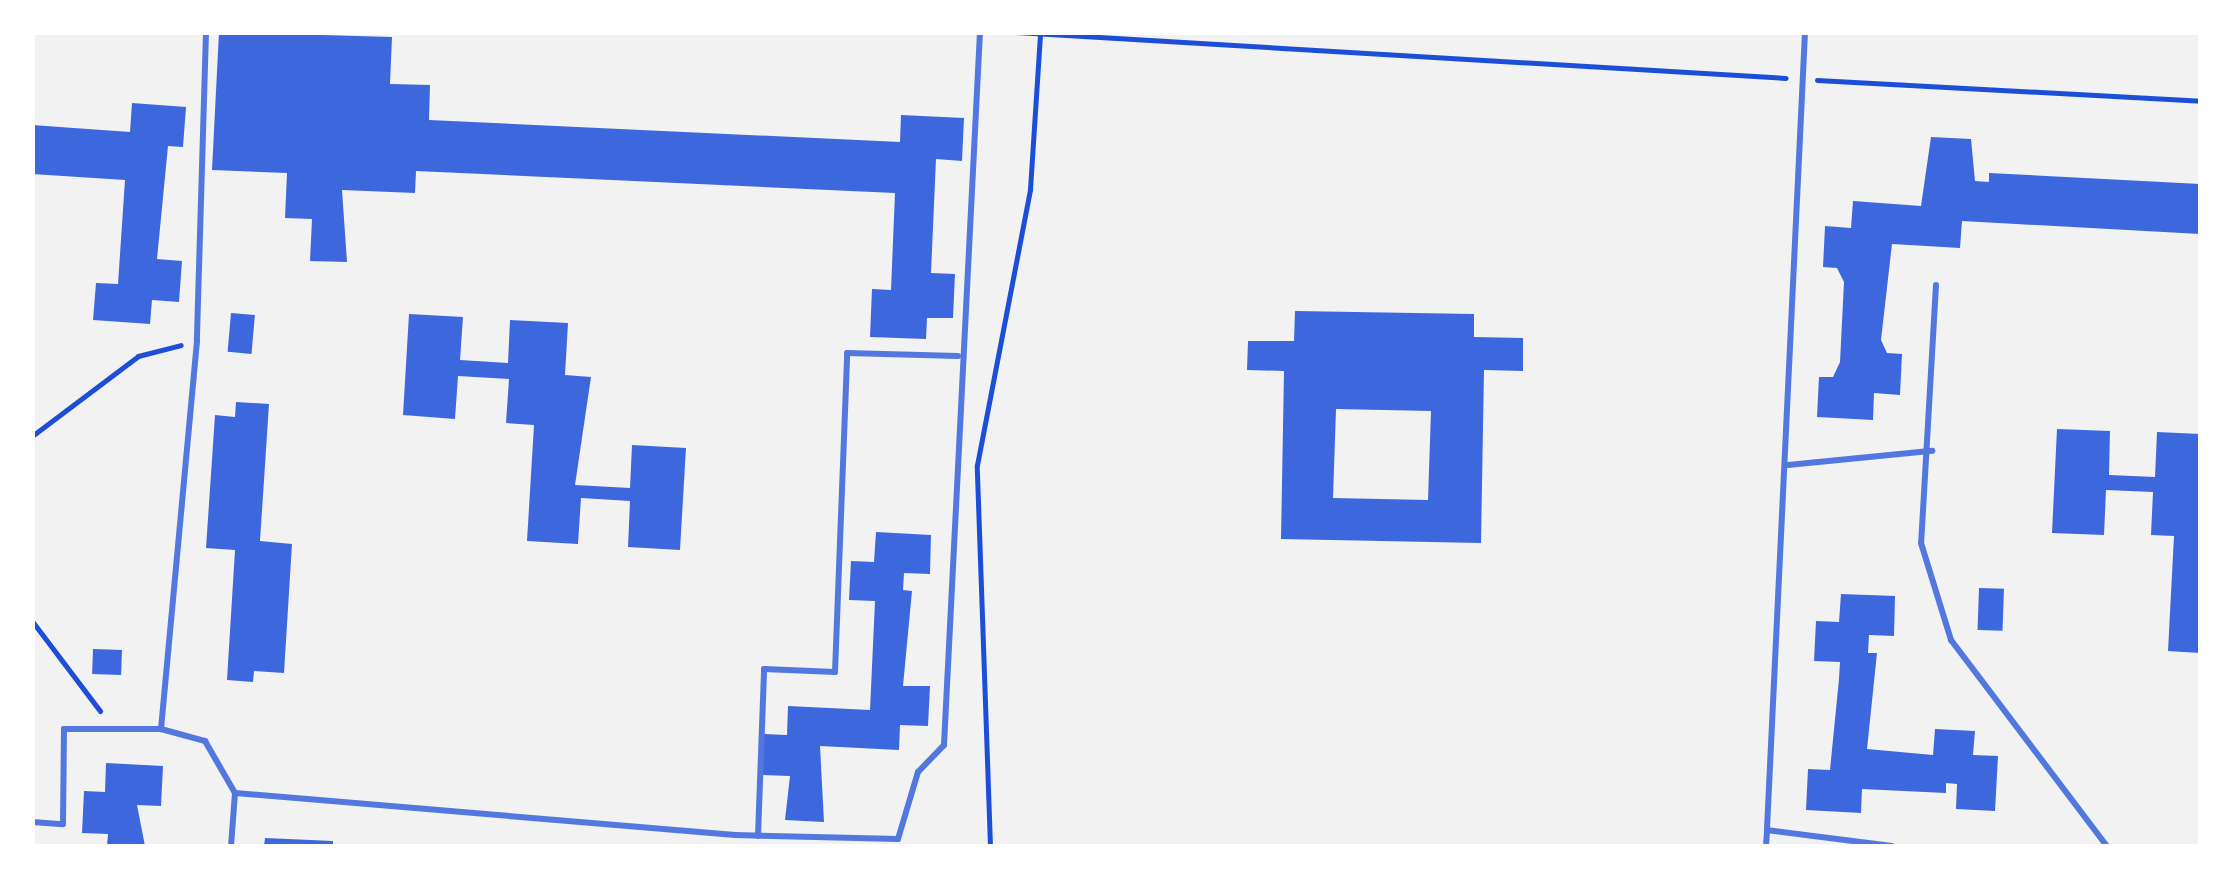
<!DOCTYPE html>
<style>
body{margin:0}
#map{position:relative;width:2233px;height:879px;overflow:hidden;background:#f2f2f2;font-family:"IBM Plex Serif",serif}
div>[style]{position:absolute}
.building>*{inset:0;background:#3d67dc;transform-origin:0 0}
.path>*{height:5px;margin:-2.5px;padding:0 2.5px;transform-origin:2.5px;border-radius:2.5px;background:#1d4ed8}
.service>*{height:6px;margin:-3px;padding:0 3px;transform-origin:3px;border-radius:3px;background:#5277de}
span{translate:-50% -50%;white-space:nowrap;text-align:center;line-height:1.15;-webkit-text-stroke:8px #fff;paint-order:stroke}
.frame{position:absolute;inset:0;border:35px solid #fff;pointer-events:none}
</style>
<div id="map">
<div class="building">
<i style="clip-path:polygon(219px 32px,392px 37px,390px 84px,430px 85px,429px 120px,900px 142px,901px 115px,964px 118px,962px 161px,936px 159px,931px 273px,955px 274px,953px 318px,927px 318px,926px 339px,870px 337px,872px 289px,891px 290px,895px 193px,416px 171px,415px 193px,342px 190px,347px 262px,310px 261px,312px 219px,285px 218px,287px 173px,212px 170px)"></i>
<i style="clip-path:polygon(132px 103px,186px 107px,183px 147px,168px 146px,157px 259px,182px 261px,179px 302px,152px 300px,150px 324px,93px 320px,96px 283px,118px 284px,125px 180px,32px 174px,32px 125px,130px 132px)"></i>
<i style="clip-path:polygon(1931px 137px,1971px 139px,1975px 181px,1989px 182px,1989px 173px,2200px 184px,2200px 234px,1962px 221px,1960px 248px,1892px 244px,1881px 340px,1887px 353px,1902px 354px,1900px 395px,1874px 393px,1873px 420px,1817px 417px,1819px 377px,1833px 377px,1840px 362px,1844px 282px,1837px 268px,1823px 267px,1825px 226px,1851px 228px,1853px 201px,1921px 206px)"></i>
<i style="clip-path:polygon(evenodd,1295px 311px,1474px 314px,1474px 337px,1523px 338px,1523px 371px,1484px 370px,1481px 543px,1281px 539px,1284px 371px,1247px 370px,1248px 341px,1294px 341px,1295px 311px,1336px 409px,1431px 411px,1428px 500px,1333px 498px,1336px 409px)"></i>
<i style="left:231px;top:313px;width:24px;height:39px;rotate:5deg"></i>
<i style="clip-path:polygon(409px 314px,463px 317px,460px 360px,508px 363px,510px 320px,568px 323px,565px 375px,591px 377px,575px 485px,630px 488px,632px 445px,686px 448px,680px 550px,628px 547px,630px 501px,581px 498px,578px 544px,527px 541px,534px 425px,506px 423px,509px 379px,458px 376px,455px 419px,403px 415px)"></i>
<i style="clip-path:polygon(236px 402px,269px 404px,260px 541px,292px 544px,284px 673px,254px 671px,253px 682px,227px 680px,235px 550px,206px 548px,215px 415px,235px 417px)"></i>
<i style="clip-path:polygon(2057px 429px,2110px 431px,2109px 475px,2155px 477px,2157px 432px,2200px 434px,2200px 653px,2168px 651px,2174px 536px,2151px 535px,2153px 492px,2106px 490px,2104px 535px,2052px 533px)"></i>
<i style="clip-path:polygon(876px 532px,931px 535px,930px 574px,904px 573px,903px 590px,912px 591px,903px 686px,930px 686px,928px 726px,900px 725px,899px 750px,820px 746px,824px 822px,785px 820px,790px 776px,762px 775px,764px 734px,787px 735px,788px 706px,870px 710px,875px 601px,849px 600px,851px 561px,874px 562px)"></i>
<i style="left:1979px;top:588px;width:25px;height:42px;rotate:2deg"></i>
<i style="clip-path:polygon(1841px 594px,1895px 596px,1894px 636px,1869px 635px,1868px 653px,1877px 653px,1867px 749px,1933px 755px,1935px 729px,1975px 731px,1973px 755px,1998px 756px,1995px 811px,1956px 809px,1957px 784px,1946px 783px,1946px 793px,1862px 789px,1861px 813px,1806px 810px,1808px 769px,1830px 770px,1839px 679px,1840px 662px,1814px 661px,1816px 621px,1839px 622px)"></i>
<i style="left:93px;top:649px;width:29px;height:25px;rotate:2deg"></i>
<i style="clip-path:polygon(106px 763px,163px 766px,161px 806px,137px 805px,145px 846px,107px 846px,108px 834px,82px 833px,84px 791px,105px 792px)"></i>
<i style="clip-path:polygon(265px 838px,333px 841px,333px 846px,264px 846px)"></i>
</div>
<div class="path">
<i style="left:1015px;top:32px;width:772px;rotate:3.41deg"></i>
<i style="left:1817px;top:80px;width:384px;rotate:3.1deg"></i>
<i style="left:32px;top:436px;width:133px;rotate:-37deg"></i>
<i style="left:138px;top:356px;width:44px;rotate:-14.3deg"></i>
<i style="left:32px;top:621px;width:113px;rotate:52.9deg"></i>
<i style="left:990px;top:846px;width:381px;rotate:-92deg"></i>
<i style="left:977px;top:465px;width:281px;rotate:-79.1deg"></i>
<i style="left:1030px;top:189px;width:154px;rotate:-86.3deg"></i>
</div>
<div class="service">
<i style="left:206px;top:32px;width:309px;rotate:91.7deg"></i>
<i style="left:197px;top:341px;width:390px;rotate:95.3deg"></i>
<i style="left:161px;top:729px;width:46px;rotate:15.3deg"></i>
<i style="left:205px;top:741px;width:60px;rotate:60deg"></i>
<i style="left:235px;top:793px;width:53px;rotate:94.3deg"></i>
<i style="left:1805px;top:32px;width:799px;rotate:92.73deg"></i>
<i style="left:1767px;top:830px;width:126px;rotate:7.3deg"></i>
<i style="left:1936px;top:285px;width:258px;rotate:93.3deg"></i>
<i style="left:1921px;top:543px;width:102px;rotate:72.8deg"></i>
<i style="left:1951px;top:640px;width:258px;rotate:52.9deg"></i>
<i style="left:1788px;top:465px;width:145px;rotate:-5.6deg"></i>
<i style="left:235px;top:793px;width:502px;rotate:4.8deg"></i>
<i style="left:735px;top:835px;width:163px;rotate:1.4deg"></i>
<i style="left:898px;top:839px;width:70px;rotate:-73.4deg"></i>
<i style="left:918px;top:772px;width:37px;rotate:-46deg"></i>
<i style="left:944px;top:745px;width:714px;rotate:-87.11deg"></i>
<i style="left:32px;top:822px;width:31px;rotate:4deg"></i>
<i style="left:63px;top:824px;width:95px;rotate:-89.4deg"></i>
<i style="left:64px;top:729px;width:97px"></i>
<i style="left:758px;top:836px;width:167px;rotate:-87.9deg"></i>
<i style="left:764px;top:669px;width:71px;rotate:2.4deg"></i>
<i style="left:835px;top:672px;width:319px;rotate:-87.8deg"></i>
<i style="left:847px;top:353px;width:111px;rotate:1.5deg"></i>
<i style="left:1766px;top:846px;width:16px;rotate:-86deg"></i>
</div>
<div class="frame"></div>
</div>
